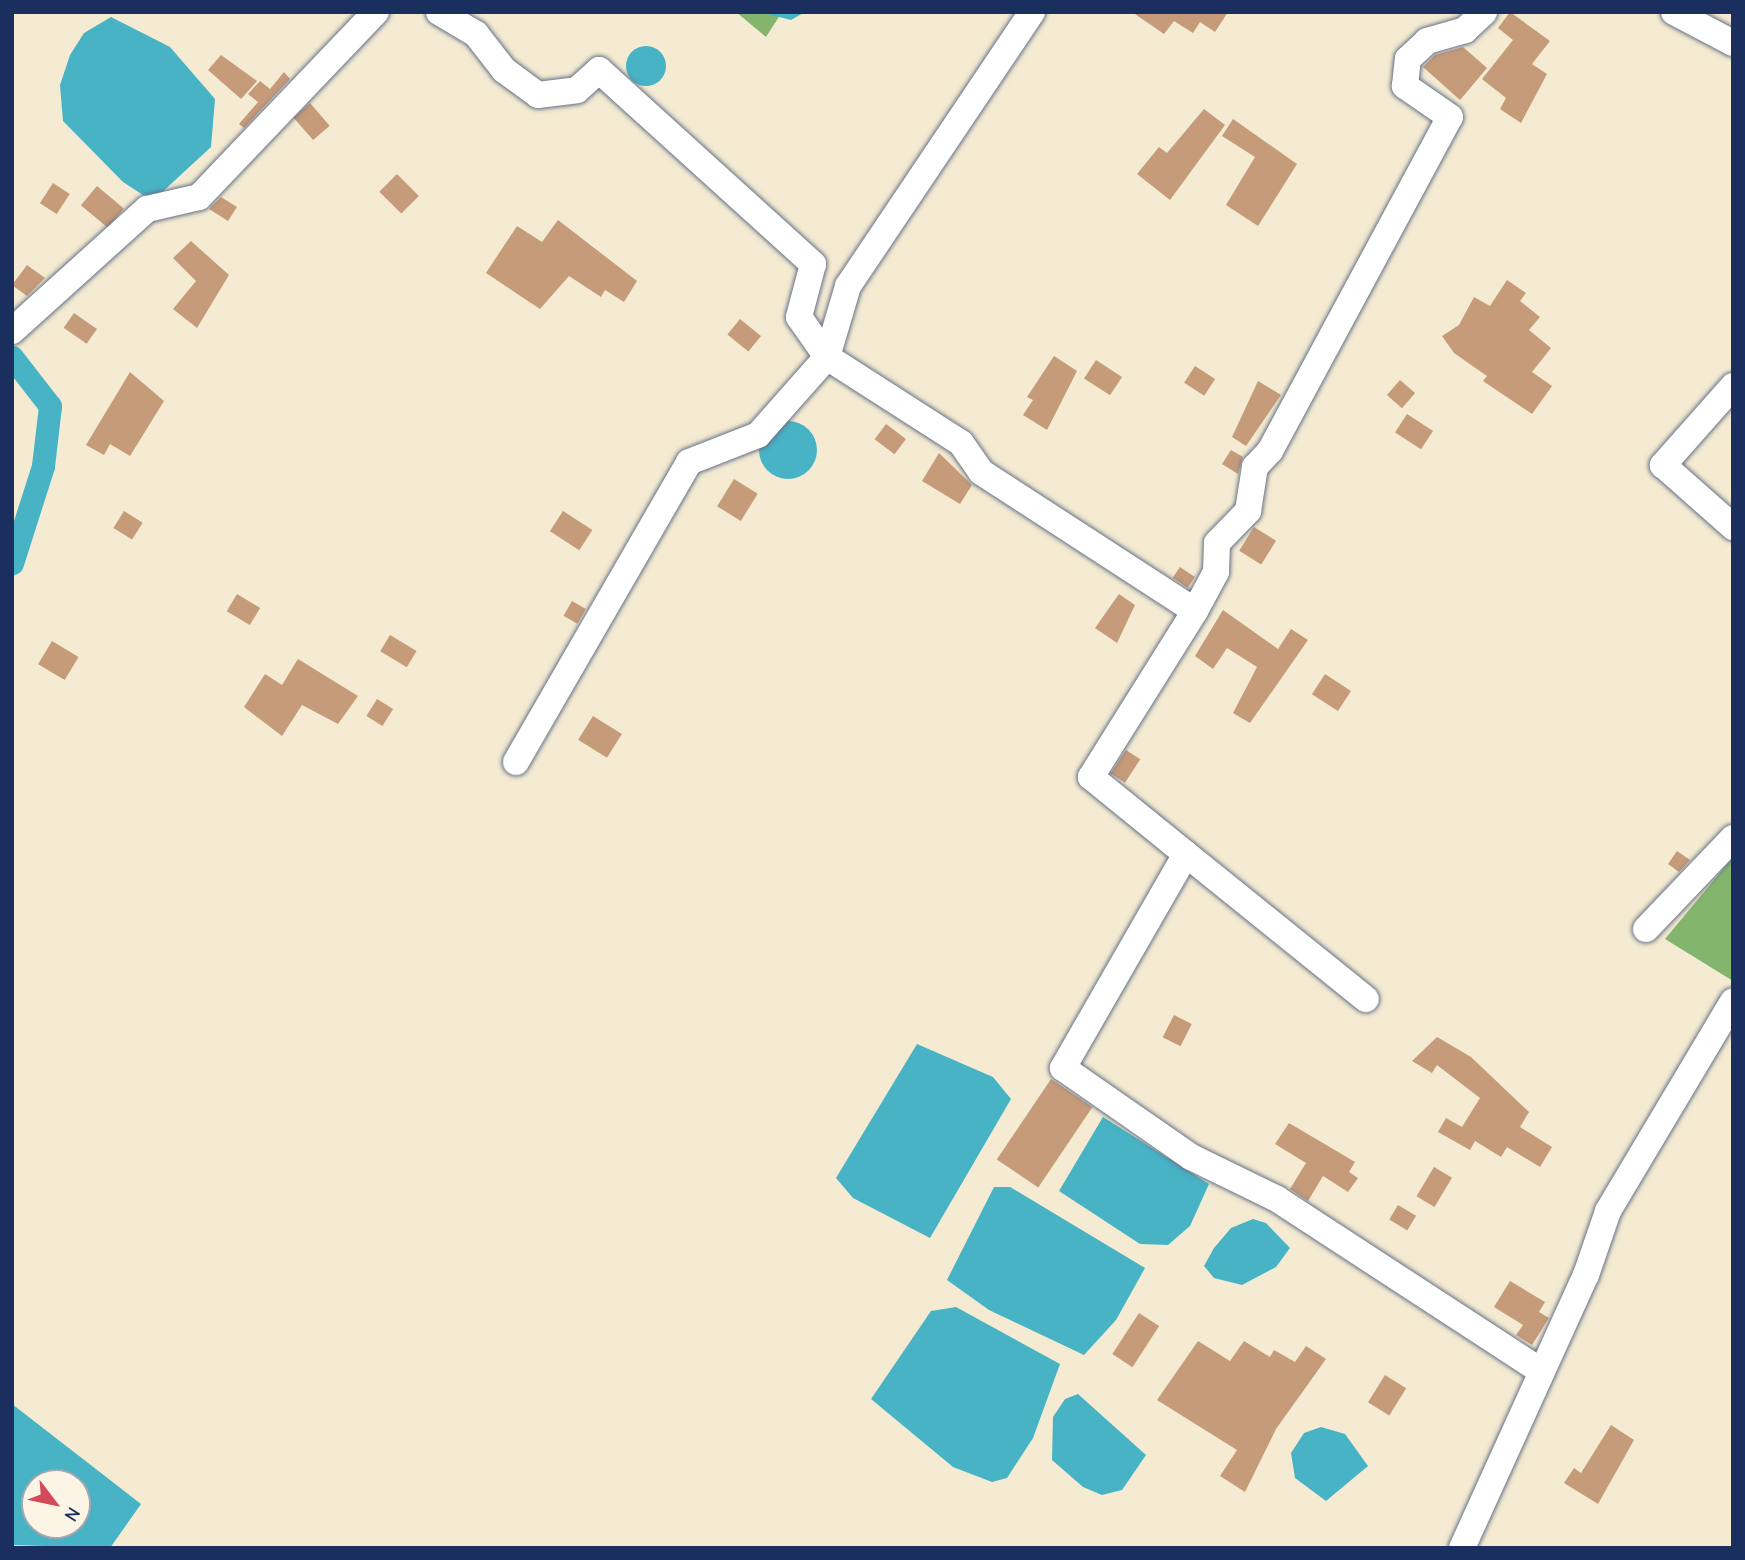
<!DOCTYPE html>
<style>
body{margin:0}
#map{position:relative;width:1745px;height:1560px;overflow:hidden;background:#f4ebd2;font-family:"Comic Neue",sans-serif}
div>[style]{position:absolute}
.forest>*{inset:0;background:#83b56f}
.water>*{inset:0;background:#47b3c5}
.round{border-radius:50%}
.canal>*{height:23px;margin:-11.5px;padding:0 11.5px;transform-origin:11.5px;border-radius:11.5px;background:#47b3c5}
.building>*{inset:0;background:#c59b7a;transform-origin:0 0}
.roads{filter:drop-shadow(0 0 2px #677187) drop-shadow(0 0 2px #677187)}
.street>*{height:26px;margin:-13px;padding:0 13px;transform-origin:13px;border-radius:13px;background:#fff}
span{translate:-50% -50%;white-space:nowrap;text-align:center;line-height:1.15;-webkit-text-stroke:6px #fcf5e5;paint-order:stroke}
.frame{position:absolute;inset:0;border:14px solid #1b2f5e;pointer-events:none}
.north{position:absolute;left:21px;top:1469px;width:70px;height:70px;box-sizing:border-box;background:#fcf5e5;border:2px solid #a2a6af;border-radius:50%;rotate:122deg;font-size:19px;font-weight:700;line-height:28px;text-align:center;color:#1b2f5e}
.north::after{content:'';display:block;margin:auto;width:24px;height:32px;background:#d1495b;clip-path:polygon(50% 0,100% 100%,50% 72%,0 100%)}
</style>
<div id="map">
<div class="forest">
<i style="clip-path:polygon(736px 12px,782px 12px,766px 37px)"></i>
<i style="clip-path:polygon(1733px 857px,1733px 981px,1665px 939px)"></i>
</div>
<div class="water">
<i style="clip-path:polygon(760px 12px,805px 12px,791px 20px)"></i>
<i style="clip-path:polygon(111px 17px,170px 47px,215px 99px,211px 147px,159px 195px,143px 195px,123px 182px,63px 121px,60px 85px,70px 55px,84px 33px)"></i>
<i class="round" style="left:626px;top:46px;width:40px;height:40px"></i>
<i class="round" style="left:759px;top:421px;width:58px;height:58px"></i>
<i style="clip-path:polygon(917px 1044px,993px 1077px,1011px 1099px,930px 1238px,853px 1198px,836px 1178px)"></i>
<i style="clip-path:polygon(1103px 1117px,1209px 1184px,1190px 1226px,1168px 1245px,1140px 1244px,1059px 1191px)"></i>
<i style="clip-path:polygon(994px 1187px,1010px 1187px,1145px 1268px,1116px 1320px,1084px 1355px,989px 1310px,947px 1280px)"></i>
<i style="clip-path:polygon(1253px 1219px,1266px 1223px,1290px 1248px,1276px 1267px,1242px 1285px,1214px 1278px,1204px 1266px,1214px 1248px,1231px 1228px)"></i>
<i style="clip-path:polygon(956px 1307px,1060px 1364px,1033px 1438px,1007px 1478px,992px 1482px,953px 1467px,871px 1399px,931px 1311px)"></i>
<i style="clip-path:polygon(1078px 1394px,1146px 1455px,1122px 1490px,1102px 1495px,1083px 1487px,1052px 1460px,1053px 1417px,1065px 1399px)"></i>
<i style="clip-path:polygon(evenodd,12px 1404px,141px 1504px,110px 1548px,12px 1545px,12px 1404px,77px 1483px,77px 1525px,35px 1525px,35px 1483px,77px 1483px)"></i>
<i style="clip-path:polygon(1321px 1427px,1345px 1434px,1368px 1466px,1326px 1501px,1295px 1478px,1291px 1453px,1304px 1433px)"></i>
</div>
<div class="canal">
<i style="left:12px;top:357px;width:62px;rotate:52.2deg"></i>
<i style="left:50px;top:406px;width:60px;rotate:96.7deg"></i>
<i style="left:43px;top:466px;width:102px;rotate:107.7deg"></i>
</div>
<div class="building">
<i style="clip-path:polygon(1132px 12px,1228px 12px,1215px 32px,1200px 22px,1193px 33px,1174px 21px,1164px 34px)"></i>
<i style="clip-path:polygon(1510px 12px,1550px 41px,1532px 64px,1547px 74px,1521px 123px,1500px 109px,1506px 98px,1482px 79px,1513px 40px,1498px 28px)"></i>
<i style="clip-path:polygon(1463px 47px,1487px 68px,1460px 100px,1423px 67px,1435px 55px)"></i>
<i style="clip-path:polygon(221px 55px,257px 81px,241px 99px,208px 70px)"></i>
<i style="clip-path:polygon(284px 72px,290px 79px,244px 128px,239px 124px,258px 102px,248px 94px,260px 81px,270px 89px)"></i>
<i style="left:310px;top:103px;width:30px;height:22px;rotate:49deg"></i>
<i style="clip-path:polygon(1204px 109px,1225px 125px,1170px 200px,1137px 174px,1159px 147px,1167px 153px)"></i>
<i style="clip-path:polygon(1233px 119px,1297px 164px,1258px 226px,1226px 205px,1255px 157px,1222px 136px)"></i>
<i style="left:397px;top:174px;width:31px;height:25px;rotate:45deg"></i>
<i style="left:53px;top:183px;width:20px;height:24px;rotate:33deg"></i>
<i style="left:97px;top:186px;width:35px;height:25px;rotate:40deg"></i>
<i style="clip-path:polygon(221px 197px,237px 207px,228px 221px,209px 209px)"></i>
<i style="clip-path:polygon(558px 220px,637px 281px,624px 302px,605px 290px,601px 297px,569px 276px,540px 309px,486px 273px,517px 226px,542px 242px)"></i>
<i style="clip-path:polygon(191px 241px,229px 275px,197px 328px,173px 309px,196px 281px,173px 258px)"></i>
<i style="clip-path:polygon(27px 265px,45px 278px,27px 296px,12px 285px)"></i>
<i style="clip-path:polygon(1507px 280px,1526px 293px,1520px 301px,1540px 317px,1529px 330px,1551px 348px,1532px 372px,1552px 386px,1532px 414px,1483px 381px,1487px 376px,1454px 353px,1442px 336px,1459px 325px,1474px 297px,1490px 306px)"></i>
<i style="left:74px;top:313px;width:28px;height:18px;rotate:35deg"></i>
<i style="left:740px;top:319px;width:27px;height:20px;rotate:39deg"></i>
<i style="clip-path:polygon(1054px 356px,1077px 371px,1047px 430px,1023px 415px,1033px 400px,1027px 397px)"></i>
<i style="left:1096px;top:360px;width:31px;height:22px;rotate:33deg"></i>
<i style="left:1195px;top:366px;width:24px;height:20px;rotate:33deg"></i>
<i style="clip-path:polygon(130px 372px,164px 401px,130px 456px,110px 444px,104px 455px,86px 445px)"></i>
<i style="left:1400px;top:380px;width:20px;height:20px;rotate:41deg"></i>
<i style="clip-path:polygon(1258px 381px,1281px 395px,1246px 446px,1232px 437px)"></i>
<i style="left:1407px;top:414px;width:31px;height:22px;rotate:33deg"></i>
<i style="left:886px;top:424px;width:25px;height:19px;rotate:37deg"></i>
<i style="clip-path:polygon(1231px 450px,1243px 457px,1238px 474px,1222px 464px)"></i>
<i style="clip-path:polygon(939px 453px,972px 485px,960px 504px,922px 481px)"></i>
<i style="left:734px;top:479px;width:28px;height:32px;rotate:32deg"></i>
<i style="left:124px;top:511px;width:22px;height:20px;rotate:32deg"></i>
<i style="left:563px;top:511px;width:35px;height:24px;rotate:33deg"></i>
<i style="left:1254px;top:527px;width:26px;height:28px;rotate:32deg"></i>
<i style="left:1180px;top:567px;width:18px;height:13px;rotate:34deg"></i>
<i style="left:237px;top:594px;width:27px;height:20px;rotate:31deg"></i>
<i style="clip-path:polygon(1119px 594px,1135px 605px,1117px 643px,1095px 628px)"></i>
<i style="left:572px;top:601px;width:16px;height:17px;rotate:30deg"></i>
<i style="clip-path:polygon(1223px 610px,1278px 649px,1291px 629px,1308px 640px,1250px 723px,1233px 713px,1257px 667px,1227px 648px,1213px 669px,1195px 656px)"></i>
<i style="left:390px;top:635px;width:31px;height:19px;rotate:31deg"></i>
<i style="left:52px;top:641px;width:31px;height:27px;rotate:31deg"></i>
<i style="clip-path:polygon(298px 659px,358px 696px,338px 724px,302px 705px,282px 736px,244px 707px,265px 674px,282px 685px)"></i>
<i style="left:1325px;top:674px;width:31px;height:24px;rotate:33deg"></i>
<i style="left:377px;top:699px;width:19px;height:20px;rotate:32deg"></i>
<i style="left:593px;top:716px;width:34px;height:28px;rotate:32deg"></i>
<i style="left:1126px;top:750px;width:17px;height:28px;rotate:33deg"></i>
<i style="clip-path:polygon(1677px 851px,1690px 860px,1679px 872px,1668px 864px)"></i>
<i style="left:1174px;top:1015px;width:20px;height:25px;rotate:27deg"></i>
<i style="clip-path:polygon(1437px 1037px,1471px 1057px,1529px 1112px,1520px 1127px,1552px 1147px,1540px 1167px,1507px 1147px,1501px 1157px,1475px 1141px,1470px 1150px,1438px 1132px,1446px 1118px,1462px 1127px,1480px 1098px,1437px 1065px,1432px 1073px,1412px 1061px)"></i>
<i style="left:1051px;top:1079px;width:50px;height:97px;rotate:34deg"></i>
<i style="clip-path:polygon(1289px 1123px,1355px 1162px,1349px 1172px,1358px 1178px,1348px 1192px,1323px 1176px,1308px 1201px,1290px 1189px,1306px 1163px,1275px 1144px)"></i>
<i style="left:1434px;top:1167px;width:21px;height:34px;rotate:31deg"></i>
<i style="left:1398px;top:1205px;width:21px;height:17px;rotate:31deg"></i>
<i style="clip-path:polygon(1510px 1281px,1545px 1302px,1539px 1312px,1549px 1318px,1532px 1345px,1516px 1335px,1523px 1325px,1494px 1307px)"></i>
<i style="left:1139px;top:1313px;width:24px;height:49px;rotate:33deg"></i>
<i style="clip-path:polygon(1198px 1341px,1230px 1361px,1244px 1341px,1270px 1357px,1274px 1350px,1295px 1362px,1306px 1346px,1326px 1359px,1276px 1429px,1245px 1492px,1220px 1476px,1237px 1450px,1157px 1400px)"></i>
<i style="left:1385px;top:1375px;width:25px;height:32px;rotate:32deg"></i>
<i style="clip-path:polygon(1611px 1425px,1634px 1440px,1598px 1504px,1564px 1483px,1574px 1468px,1581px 1473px)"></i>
</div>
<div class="roads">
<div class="street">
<i style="left:439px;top:12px;width:43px;rotate:30.7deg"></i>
<i style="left:476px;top:34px;width:46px;rotate:52.1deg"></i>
<i style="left:504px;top:70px;width:42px;rotate:36.3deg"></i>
<i style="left:538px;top:95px;width:39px;rotate:-7deg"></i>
<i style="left:577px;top:90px;width:30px;rotate:-42deg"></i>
<i style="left:599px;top:70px;width:289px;rotate:42.2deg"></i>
<i style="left:813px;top:264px;width:55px;rotate:104.8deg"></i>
<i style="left:799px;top:317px;width:49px;rotate:55deg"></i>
<i style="left:827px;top:357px;width:159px;rotate:32.7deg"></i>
<i style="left:961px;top:443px;width:35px;rotate:55deg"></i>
<i style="left:981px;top:472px;width:255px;rotate:33deg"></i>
<i style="left:1195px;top:611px;width:196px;rotate:122.1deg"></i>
<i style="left:1091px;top:777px;width:122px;rotate:39deg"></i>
<i style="left:1186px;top:854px;width:247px;rotate:119.9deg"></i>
<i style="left:1063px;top:1068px;width:156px;rotate:34.8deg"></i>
<i style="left:1191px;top:1157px;width:96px;rotate:26deg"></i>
<i style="left:1277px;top:1199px;width:316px;rotate:33.1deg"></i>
<i style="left:1674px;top:12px;width:67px;rotate:27.7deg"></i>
<i style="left:12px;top:331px;width:182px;rotate:-42.1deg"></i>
<i style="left:147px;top:209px;width:53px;rotate:-13deg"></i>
<i style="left:199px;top:197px;width:256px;rotate:-46.3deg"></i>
<i style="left:1733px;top:386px;width:106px;rotate:131.5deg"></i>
<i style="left:1663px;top:465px;width:94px;rotate:41.5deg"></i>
<i style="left:1195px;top:611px;width:44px;rotate:-61.7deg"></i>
<i style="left:1216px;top:572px;width:29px;rotate:-88deg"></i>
<i style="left:1217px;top:543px;width:45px;rotate:-45.9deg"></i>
<i style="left:1248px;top:511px;width:45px;rotate:-81deg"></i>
<i style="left:1255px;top:467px;width:22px;rotate:-47deg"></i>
<i style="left:1270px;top:451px;width:379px;rotate:-61.7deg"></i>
<i style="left:1450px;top:117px;width:55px;rotate:-145.4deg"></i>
<i style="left:1405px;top:86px;width:27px;rotate:-84deg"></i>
<i style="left:1408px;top:59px;width:26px;rotate:-43deg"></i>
<i style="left:1427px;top:41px;width:40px;rotate:-16deg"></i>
<i style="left:1465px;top:30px;width:26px;rotate:-43deg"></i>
<i style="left:516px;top:762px;width:346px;rotate:-60deg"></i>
<i style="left:689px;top:462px;width:74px;rotate:-21.4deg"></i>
<i style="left:758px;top:435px;width:104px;rotate:-48.5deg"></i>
<i style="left:827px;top:357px;width:74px;rotate:-73.5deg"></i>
<i style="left:848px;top:286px;width:330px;rotate:-56.1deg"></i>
<i style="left:1186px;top:854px;width:231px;rotate:38.9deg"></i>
<i style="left:1646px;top:929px;width:126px;rotate:-46.3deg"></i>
<i style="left:1462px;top:1548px;width:300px;rotate:-65.6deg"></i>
<i style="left:1586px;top:1275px;width:68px;rotate:-71deg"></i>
<i style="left:1608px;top:1211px;width:244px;rotate:-59.2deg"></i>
</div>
</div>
<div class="frame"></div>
<div class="north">N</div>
</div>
